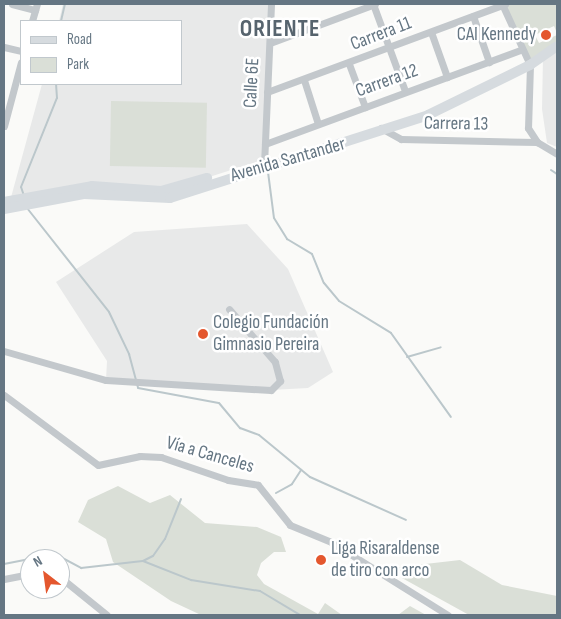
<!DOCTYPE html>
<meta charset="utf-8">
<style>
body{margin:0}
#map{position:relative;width:561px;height:619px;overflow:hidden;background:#fafaf8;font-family:"Sofia Sans Condensed",sans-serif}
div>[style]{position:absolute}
.built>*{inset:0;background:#e8e9e9}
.green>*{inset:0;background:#dadfd7;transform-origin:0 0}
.stream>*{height:2px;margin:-1px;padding:0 1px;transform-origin:1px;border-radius:1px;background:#bbc7cb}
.street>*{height:7px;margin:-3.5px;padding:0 3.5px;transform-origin:3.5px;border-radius:3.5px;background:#c3c8cc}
.secondary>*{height:10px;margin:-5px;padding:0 5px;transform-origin:5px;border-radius:5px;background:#d6dbdf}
.dots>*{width:14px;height:14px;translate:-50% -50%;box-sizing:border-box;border:2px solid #fff;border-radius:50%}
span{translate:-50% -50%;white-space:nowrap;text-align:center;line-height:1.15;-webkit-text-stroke:5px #fff;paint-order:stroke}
.street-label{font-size:19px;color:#657683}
.poi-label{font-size:19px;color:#657683}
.right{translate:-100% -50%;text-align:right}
.left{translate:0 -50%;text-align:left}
.district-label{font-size:24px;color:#57646e;font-weight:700;letter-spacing:1px}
.frame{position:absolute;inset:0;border:5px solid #657683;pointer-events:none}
.legend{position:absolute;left:20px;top:20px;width:162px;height:65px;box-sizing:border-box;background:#fff;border:1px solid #c1c8cd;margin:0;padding:6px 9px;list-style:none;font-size:15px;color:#657683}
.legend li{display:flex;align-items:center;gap:10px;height:25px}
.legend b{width:25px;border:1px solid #c1c8cd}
.north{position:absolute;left:20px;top:549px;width:50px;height:50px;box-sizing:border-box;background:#fff;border:1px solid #c1c8cd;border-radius:50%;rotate:330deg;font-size:14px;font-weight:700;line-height:20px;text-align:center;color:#657683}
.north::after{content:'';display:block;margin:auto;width:18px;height:22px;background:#e4572e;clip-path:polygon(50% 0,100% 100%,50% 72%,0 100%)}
</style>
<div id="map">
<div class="built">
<i style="clip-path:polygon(63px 4px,271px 4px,265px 159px,172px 189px,10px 201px,42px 84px,181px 84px,181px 21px,59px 21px)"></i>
<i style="clip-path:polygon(557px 46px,557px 147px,547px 143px,542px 109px,543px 57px)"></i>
<i style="clip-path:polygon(247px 224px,288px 269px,333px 372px,308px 388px,271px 390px,106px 380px,107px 361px,56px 282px,134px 232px)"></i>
</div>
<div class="green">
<i style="clip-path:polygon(502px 4px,557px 4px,557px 33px,554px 26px,535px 35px,539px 43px,557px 35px,557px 46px,528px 61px)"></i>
<i style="left:111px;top:101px;width:96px;height:65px;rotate:1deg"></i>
<i style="clip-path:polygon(118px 486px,150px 503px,170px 495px,205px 523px,257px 527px,281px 537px,286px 552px,274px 552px,261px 563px,257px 575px,264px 584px,318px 614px,325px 603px,342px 615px,201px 615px,171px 601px,113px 562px,106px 539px,78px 522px,88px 500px)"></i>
<i style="clip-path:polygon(460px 560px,502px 585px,557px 596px,557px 615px,469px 615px,402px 578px,399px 567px)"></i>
<i style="clip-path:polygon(410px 606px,426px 615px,398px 615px)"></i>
</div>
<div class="stream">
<i style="left:61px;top:21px;width:17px;rotate:-77deg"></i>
<i style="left:551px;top:170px;width:7px;rotate:34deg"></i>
<i style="left:268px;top:172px;width:46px;rotate:82.6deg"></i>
<i style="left:274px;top:218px;width:25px;rotate:58deg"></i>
<i style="left:287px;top:239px;width:29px;rotate:31deg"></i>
<i style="left:312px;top:254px;width:31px;rotate:68deg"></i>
<i style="left:324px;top:283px;width:23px;rotate:50deg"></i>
<i style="left:339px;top:301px;width:61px;rotate:31.6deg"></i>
<i style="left:391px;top:333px;width:103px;rotate:54.5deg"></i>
<i style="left:24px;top:196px;width:9px;rotate:-108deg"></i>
<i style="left:21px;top:187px;width:96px;rotate:-68deg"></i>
<i style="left:57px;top:98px;width:14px;rotate:-94deg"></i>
<i style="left:27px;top:208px;width:132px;rotate:51.7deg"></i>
<i style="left:109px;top:312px;width:47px;rotate:64.5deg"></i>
<i style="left:129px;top:354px;width:35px;rotate:75deg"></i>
<i style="left:138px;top:388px;width:82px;rotate:10.5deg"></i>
<i style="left:219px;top:403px;width:33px;rotate:50deg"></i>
<i style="left:240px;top:428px;width:20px;rotate:20deg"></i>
<i style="left:259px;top:435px;width:66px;rotate:39.5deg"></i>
<i style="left:310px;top:477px;width:105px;rotate:24.1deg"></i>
<i style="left:407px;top:357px;width:35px;rotate:-16deg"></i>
<i style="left:276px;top:493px;width:18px;rotate:-29deg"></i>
<i style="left:292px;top:484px;width:17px;rotate:-57deg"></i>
<i style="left:143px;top:561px;width:11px;rotate:-27deg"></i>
<i style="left:153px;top:556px;width:21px;rotate:-55deg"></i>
<i style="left:165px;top:539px;width:43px;rotate:-68.2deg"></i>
<i style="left:4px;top:564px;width:52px;rotate:-11.1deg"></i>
<i style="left:55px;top:554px;width:30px;rotate:28deg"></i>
<i style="left:81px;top:568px;width:62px;rotate:-6.4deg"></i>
<i style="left:143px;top:561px;width:52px;rotate:21.6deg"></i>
<i style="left:191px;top:580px;width:70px;rotate:9.1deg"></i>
<i style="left:260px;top:591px;width:47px;rotate:31deg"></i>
</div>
<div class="street">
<i style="left:12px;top:4px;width:24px;rotate:15deg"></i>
<i style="left:373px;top:4px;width:93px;rotate:69.8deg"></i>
<i style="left:502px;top:4px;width:67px;rotate:65.3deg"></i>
<i style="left:530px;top:65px;width:63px;rotate:91.8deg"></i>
<i style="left:528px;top:128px;width:17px;rotate:57deg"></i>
<i style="left:537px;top:142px;width:23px;rotate:31deg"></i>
<i style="left:473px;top:16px;width:49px;rotate:70.8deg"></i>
<i style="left:32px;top:21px;width:18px;rotate:-74deg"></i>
<i style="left:431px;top:32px;width:48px;rotate:70.4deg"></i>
<i style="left:270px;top:43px;width:112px;rotate:-20.4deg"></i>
<i style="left:4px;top:47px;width:17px;rotate:13deg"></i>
<i style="left:349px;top:64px;width:46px;rotate:69.6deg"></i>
<i style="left:304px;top:80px;width:46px;rotate:72.3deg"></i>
<i style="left:267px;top:92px;width:254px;rotate:-20.3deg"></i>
<i style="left:4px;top:126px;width:66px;rotate:-75.1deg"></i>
<i style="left:381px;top:128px;width:23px;rotate:29deg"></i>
<i style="left:401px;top:139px;width:136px;rotate:1.3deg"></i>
<i style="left:265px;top:144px;width:272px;rotate:-20.2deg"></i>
<i style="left:264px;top:165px;width:161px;rotate:-87.5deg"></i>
<i style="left:4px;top:351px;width:106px;rotate:15.9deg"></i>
<i style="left:106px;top:380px;width:165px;rotate:3.5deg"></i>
<i style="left:271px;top:390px;width:13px;rotate:-45deg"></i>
<i style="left:280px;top:381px;width:20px;rotate:-105deg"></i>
<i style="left:275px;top:362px;width:70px;rotate:-131deg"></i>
<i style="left:4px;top:395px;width:117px;rotate:36.7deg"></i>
<i style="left:98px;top:465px;width:43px;rotate:-12.1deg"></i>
<i style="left:140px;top:456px;width:21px;rotate:3deg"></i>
<i style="left:161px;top:457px;width:71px;rotate:18.9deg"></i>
<i style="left:228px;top:480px;width:30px;rotate:9deg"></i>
<i style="left:258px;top:485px;width:51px;rotate:51.3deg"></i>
<i style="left:290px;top:525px;width:44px;rotate:22.5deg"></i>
<i style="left:331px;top:542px;width:138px;rotate:32deg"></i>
<i style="left:60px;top:577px;width:60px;rotate:39deg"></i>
<i style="left:4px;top:579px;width:26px;rotate:-11deg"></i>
</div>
<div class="secondary">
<i style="left:4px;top:202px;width:89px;rotate:-10.3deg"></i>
<i style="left:92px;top:186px;width:69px;rotate:4.1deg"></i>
<i style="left:161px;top:191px;width:48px;rotate:-15.8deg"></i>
<i style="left:4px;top:209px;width:81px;rotate:-10.6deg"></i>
<i style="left:84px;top:194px;width:86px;rotate:2.7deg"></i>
<i style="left:170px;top:198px;width:271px;rotate:-17.8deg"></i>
<i style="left:428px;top:115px;width:114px;rotate:-26.1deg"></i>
<i style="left:530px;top:65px;width:32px;rotate:-35deg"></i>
</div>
<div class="dots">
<i style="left:546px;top:35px;background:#e4572e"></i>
<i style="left:203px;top:334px;background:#e4572e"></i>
<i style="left:321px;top:560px;background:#e4572e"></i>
</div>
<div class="street-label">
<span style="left:381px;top:34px;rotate:-21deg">Carrera 11</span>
<span style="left:387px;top:81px;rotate:-20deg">Carrera 12</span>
<span style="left:252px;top:83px;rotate:-87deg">Calle 6E</span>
<span style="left:456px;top:124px;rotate:1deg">Carrera 13</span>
<span style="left:288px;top:160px;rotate:-16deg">Avenida Santander</span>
<span style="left:210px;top:455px;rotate:16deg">Vía a Canceles</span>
</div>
<div class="poi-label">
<span class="right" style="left:536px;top:35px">CAI Kennedy</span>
<span class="left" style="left:213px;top:334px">Colegio Fundación<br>Gimnasio Pereira</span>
<span class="left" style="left:331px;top:560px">Liga Risaraldense<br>de tiro con arco</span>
</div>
<div class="district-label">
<span style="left:280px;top:29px">ORIENTE</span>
</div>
<div class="frame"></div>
<ul class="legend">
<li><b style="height:6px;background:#d6dbdf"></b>Road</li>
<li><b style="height:14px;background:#dadfd7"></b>Park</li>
</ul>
<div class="north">N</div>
</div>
